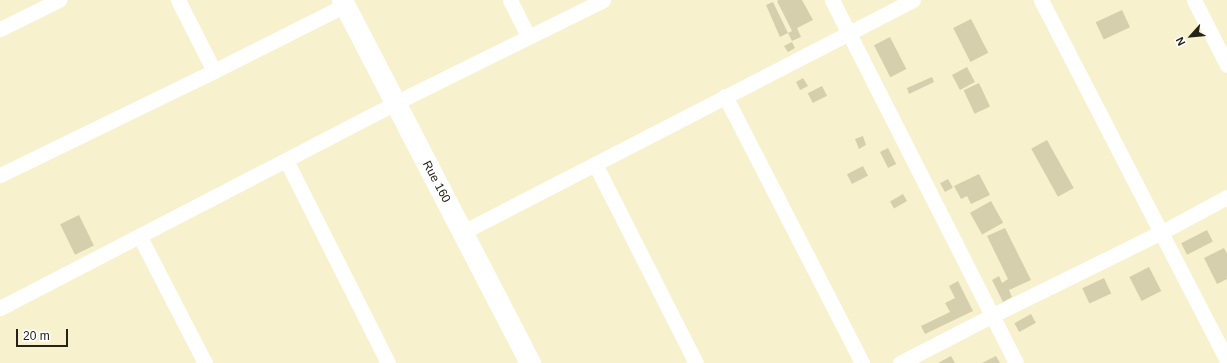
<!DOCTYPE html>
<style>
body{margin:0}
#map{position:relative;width:1227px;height:363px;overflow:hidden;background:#f8f1ce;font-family:Helvetica,sans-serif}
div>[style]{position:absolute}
.building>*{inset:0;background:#d5cfad;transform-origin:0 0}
.street>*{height:15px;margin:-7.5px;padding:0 7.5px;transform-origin:7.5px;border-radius:7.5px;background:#fff}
.secondary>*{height:21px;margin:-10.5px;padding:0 10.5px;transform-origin:10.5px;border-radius:10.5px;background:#fff}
span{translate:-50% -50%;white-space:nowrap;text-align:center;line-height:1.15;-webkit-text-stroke:3px #fff;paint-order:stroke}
.street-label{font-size:12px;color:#252316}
.north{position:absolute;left:1171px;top:16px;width:40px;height:40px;-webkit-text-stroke:3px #fff;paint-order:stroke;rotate:243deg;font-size:11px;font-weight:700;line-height:16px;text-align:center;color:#252316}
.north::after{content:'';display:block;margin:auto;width:14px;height:18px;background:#252316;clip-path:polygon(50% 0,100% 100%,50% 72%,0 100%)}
.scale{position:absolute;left:16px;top:329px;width:52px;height:18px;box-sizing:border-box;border:2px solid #252316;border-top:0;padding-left:5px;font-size:12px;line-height:14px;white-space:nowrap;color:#252316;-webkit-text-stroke:3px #fff;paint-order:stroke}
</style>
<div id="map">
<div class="building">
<i style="clip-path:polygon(779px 0,802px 0,813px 20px,797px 28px,801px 37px,792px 41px,788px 33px,792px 31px,777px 1px)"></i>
<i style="clip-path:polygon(773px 2px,788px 33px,780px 37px,766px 5px)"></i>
<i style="left:1122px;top:10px;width:19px;height:29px;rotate:65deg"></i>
<i style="left:971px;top:19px;width:38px;height:20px;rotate:63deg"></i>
<i style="left:890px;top:37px;width:36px;height:18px;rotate:63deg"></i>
<i style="clip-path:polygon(792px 42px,795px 48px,788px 52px,784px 46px)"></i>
<i style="left:967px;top:67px;width:17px;height:17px;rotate:62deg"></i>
<i style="clip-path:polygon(932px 77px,934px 82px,909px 94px,907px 88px)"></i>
<i style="clip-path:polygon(803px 78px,808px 86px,800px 90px,796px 82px)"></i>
<i style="left:979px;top:83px;width:26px;height:17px;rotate:65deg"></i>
<i style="left:822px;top:86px;width:11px;height:16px;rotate:63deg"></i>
<i style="clip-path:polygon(863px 136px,866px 145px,859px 149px,855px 139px)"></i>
<i style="left:1047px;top:140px;width:55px;height:18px;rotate:61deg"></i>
<i style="left:888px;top:148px;width:18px;height:9px;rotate:63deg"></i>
<i style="left:863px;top:166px;width:11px;height:18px;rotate:63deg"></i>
<i style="clip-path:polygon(979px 174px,990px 195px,971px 204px,967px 196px,961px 199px,954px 186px)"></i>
<i style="left:948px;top:179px;width:10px;height:9px;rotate:61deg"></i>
<i style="left:903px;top:194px;width:8px;height:15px;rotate:60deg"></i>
<i style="left:991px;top:201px;width:25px;height:24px;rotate:61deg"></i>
<i style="left:79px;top:215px;width:34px;height:21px;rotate:64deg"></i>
<i style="clip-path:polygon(1005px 228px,1031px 280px,1009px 290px,1012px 297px,1003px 302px,992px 280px,999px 276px,1002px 283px,1008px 279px,987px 236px)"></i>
<i style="left:1207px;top:230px;width:13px;height:29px;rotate:63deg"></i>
<i style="clip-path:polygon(1224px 248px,1227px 254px,1227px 279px,1217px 284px,1204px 258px)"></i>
<i style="left:1149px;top:267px;width:27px;height:22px;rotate:63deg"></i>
<i style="left:1104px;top:278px;width:17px;height:24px;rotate:65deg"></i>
<i style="clip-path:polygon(958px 281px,973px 311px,925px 334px,921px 326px,950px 312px,945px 303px,955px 298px,949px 286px)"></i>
<i style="left:1031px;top:314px;width:10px;height:19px;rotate:61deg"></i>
<i style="clip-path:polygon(951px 356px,955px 363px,938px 363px)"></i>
<i style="clip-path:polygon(996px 356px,1000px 363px,982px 363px)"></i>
</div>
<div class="street">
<i style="left:178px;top:0;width:80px;rotate:63.1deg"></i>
<i style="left:510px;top:0;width:40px;rotate:63.4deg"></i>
<i style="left:832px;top:0;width:407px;rotate:63.1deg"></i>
<i style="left:1041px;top:0;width:406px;rotate:62.7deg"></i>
<i style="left:1194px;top:0;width:73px;rotate:63.1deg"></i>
<i style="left:0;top:29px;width:66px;rotate:-26.2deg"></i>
<i style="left:725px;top:96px;width:300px;rotate:62.8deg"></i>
<i style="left:286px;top:160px;width:227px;rotate:63.3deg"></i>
<i style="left:595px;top:164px;width:223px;rotate:63.1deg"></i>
<i style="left:0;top:175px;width:238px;rotate:-25.9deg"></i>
<i style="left:214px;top:71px;width:147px;rotate:-26.7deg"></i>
<i style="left:463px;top:232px;width:506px;rotate:-27.27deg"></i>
<i style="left:140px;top:237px;width:142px;rotate:62.7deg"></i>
<i style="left:0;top:308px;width:445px;rotate:-27.4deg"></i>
<i style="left:395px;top:103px;width:232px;rotate:-26.3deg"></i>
<i style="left:900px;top:363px;width:105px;rotate:-27.3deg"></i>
<i style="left:993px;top:315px;width:188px;rotate:-26.2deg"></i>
<i style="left:1162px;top:232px;width:74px;rotate:-28.3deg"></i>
</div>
<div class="secondary">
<i style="left:342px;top:0;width:409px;rotate:62.6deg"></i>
</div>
<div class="street-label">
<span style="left:436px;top:182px;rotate:62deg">Rue 160</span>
</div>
<div class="north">N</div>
<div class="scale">20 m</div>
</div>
